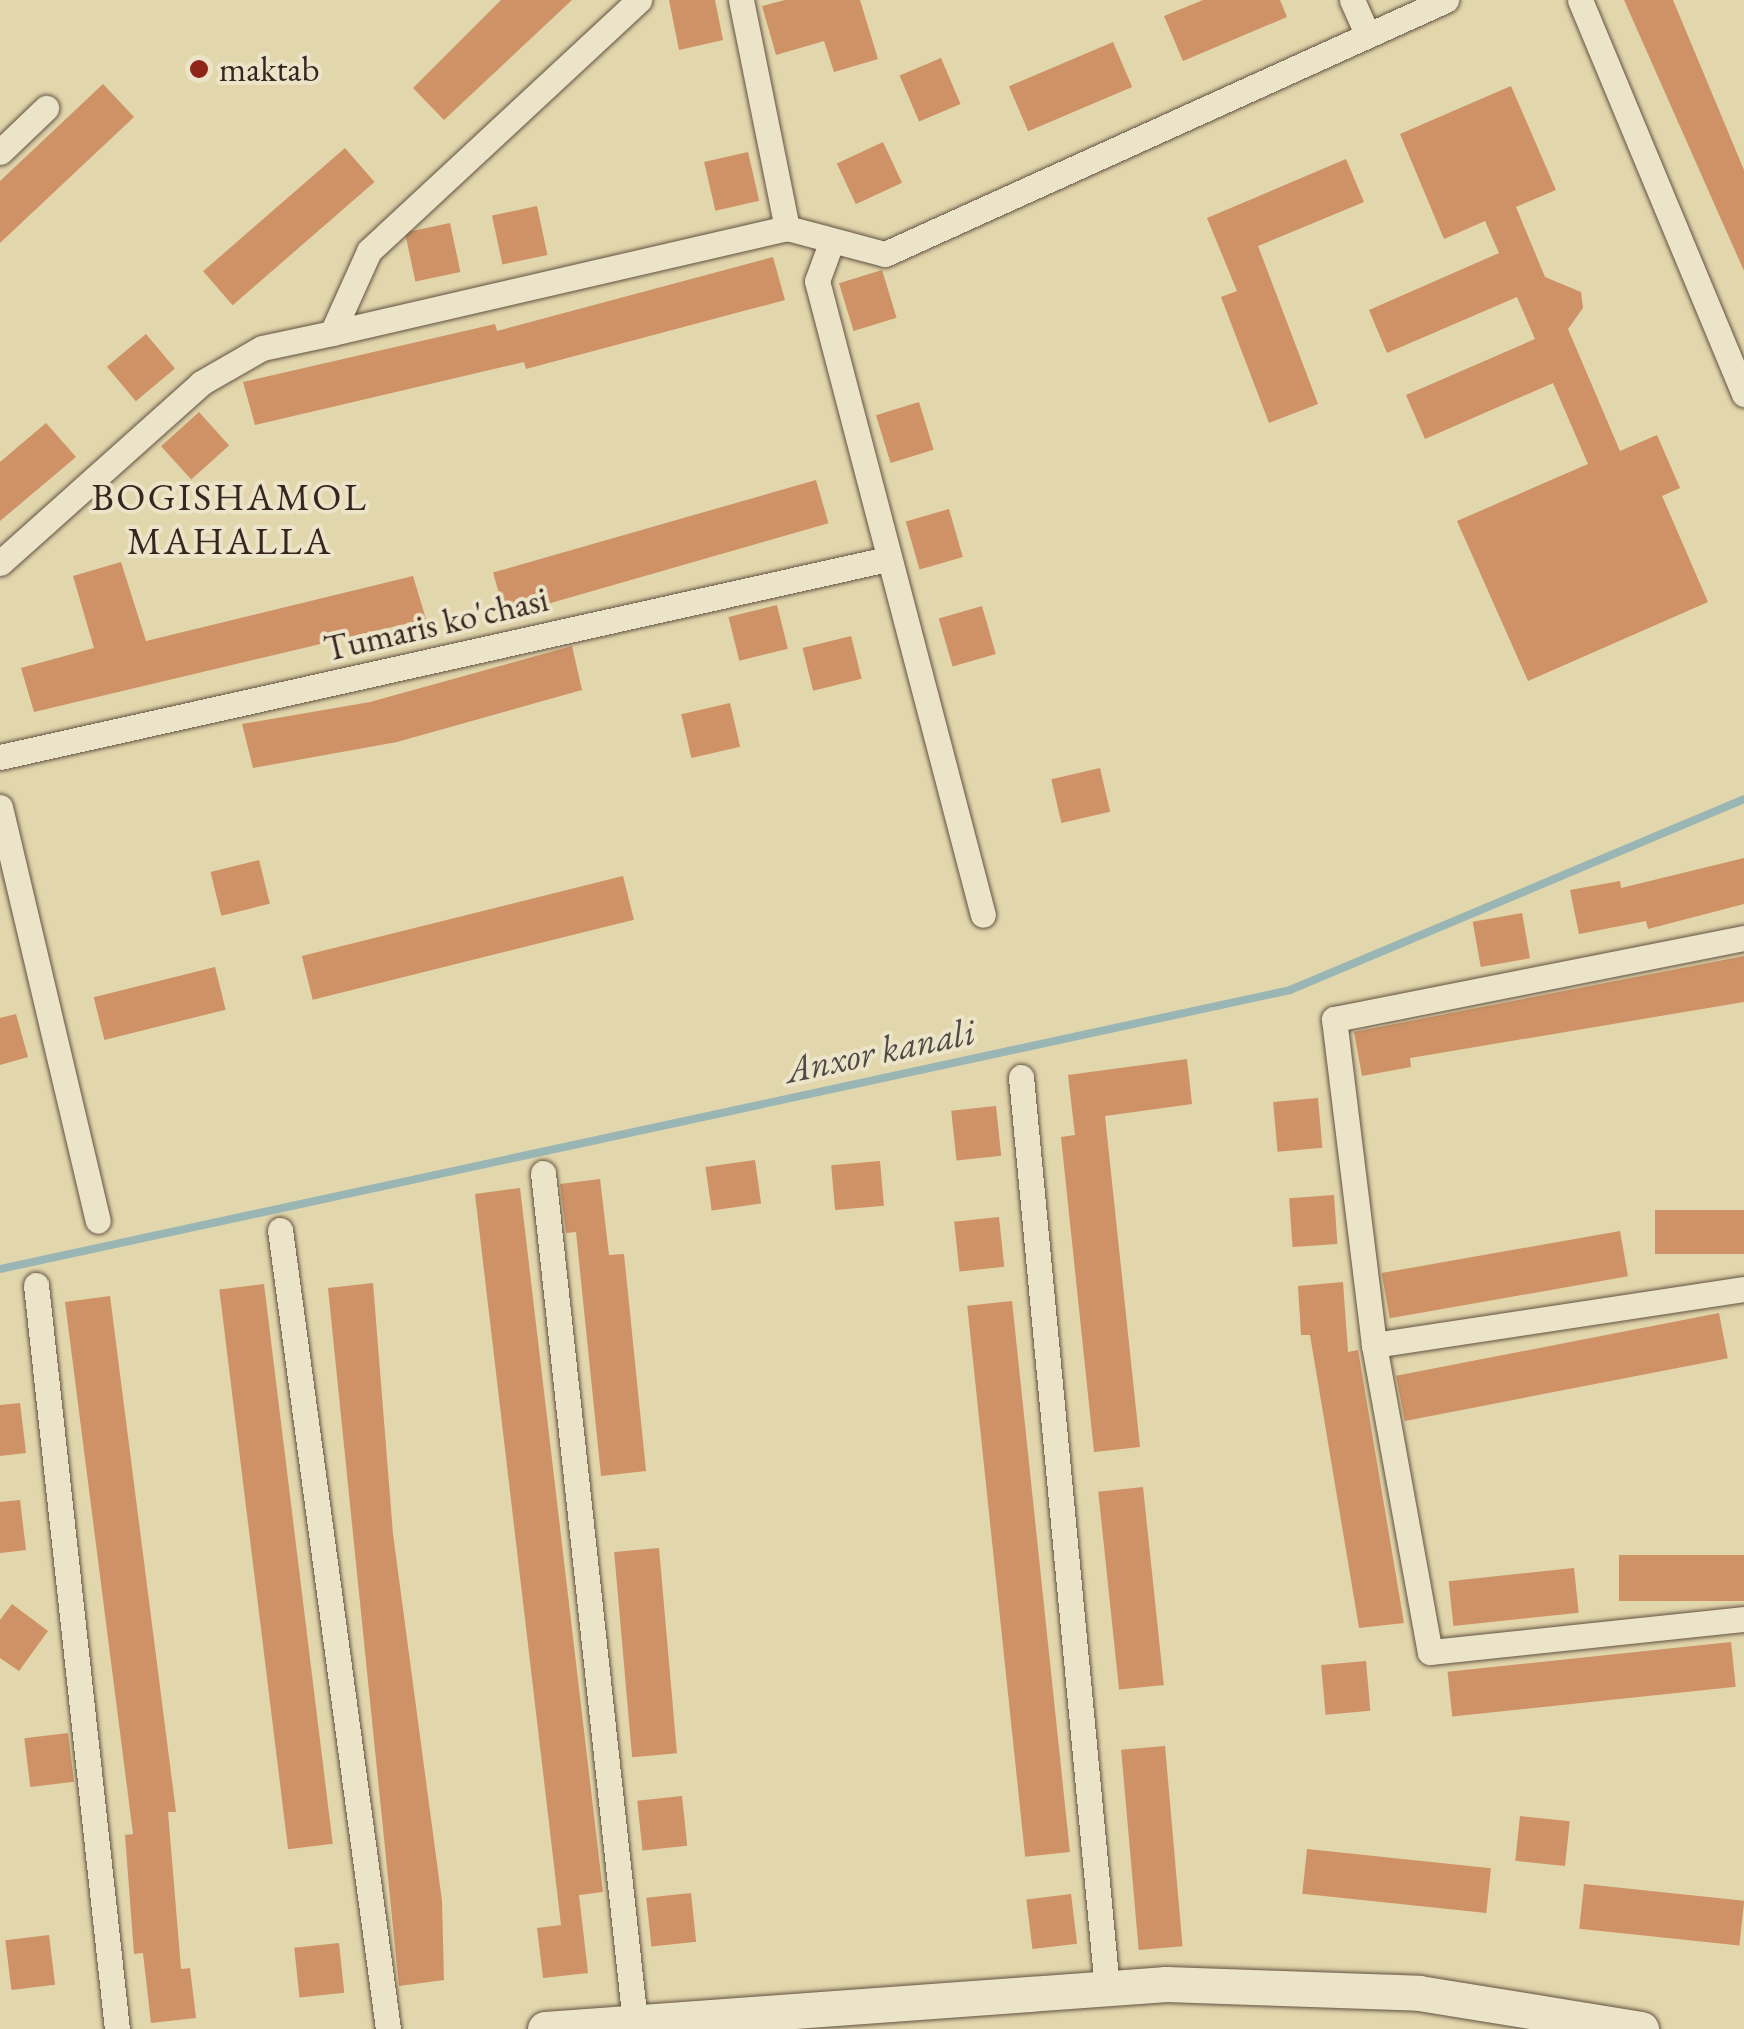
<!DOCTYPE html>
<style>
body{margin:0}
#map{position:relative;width:1744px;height:2029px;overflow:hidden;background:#e2d6ac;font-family:"EB Garamond",serif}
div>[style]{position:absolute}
.stream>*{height:8px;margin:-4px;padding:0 4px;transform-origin:4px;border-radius:4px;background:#99b6b5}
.building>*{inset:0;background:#ce9266;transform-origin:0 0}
.roads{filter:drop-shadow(0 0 2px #625242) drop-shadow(0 0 2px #625242)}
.street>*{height:25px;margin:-12.5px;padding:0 12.5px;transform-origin:12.5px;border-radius:12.5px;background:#ece4c9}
.secondary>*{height:35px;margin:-17.5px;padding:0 17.5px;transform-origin:17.5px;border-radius:17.5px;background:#ece4c9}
.dots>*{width:28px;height:28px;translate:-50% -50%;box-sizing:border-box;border:5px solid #ece4c9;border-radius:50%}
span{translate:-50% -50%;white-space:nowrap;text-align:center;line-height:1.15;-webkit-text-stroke:8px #ece4c9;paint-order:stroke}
.poi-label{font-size:35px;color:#37261f}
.left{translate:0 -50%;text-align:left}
.street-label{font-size:35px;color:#37261f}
.neighbourhood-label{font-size:38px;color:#37261f;letter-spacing:2.5px}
.water-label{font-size:38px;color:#504a44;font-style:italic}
</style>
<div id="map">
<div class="stream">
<i style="left:0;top:1269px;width:1320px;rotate:-12.2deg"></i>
<i style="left:1290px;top:990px;width:493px;rotate:-22.8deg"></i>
</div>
<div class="building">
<i style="clip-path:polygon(501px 0,572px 0,444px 120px,413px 88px)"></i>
<i style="clip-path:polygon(669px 0,715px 0,723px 40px,679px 50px)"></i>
<i style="clip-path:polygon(785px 0,860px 0,878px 59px,834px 72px,824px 41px,776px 55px,762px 6px)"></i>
<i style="clip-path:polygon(1203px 0,1280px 0,1287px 17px,1183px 61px,1164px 16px)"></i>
<i style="clip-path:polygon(1624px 0,1673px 0,1744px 170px,1744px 271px)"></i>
<i style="left:1113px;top:42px;width:49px;height:113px;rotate:67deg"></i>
<i style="left:941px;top:58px;width:50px;height:45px;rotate:67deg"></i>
<i style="clip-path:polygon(103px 84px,134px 117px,0 243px,0 181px)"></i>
<i style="clip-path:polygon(1511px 86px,1556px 190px,1516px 207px,1545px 277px,1581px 292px,1583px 308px,1568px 329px,1620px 451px,1657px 435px,1680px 488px,1662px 496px,1708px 602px,1528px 681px,1457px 521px,1588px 464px,1553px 383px,1425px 439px,1406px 395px,1535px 339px,1517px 297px,1387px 353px,1369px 310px,1499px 253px,1485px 221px,1444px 239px,1400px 134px)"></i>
<i style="left:883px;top:142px;width:45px;height:51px;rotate:65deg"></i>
<i style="left:345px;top:148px;width:45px;height:188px;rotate:49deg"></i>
<i style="left:748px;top:152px;width:50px;height:45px;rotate:77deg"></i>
<i style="clip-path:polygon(1346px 159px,1364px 202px,1258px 246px,1318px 404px,1269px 423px,1221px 297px,1237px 291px,1207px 218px)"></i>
<i style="left:537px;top:206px;width:50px;height:46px;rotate:78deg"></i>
<i style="left:450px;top:223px;width:50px;height:46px;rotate:78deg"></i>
<i style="clip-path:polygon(773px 257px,785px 300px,526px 369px,524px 362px,255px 425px,243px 382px,495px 324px,497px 331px)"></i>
<i style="left:882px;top:270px;width:50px;height:45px;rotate:73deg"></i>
<i style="left:146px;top:334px;width:45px;height:51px;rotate:50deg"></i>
<i style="left:919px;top:402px;width:50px;height:45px;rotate:73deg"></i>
<i style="left:199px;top:412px;width:45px;height:51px;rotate:48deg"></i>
<i style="clip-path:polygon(46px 423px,76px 457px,0 521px,0 462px)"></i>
<i style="left:816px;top:480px;width:45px;height:336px;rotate:74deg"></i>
<i style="left:949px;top:509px;width:50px;height:45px;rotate:74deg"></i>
<i style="clip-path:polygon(121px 562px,146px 641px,413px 576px,426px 619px,34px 712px,21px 668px,94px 648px,73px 576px)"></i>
<i style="left:777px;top:605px;width:45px;height:50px;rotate:76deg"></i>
<i style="left:982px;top:606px;width:50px;height:45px;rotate:74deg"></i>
<i style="left:851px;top:636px;width:44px;height:50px;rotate:76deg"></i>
<i style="clip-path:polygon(572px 646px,582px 690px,397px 742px,253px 768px,242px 724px,370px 702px)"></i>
<i style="left:730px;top:703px;width:45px;height:50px;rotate:77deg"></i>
<i style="left:1100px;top:768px;width:45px;height:50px;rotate:77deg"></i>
<i style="clip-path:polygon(1744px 858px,1744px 904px,1648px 929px,1646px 921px,1579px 934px,1570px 890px,1620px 881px,1621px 888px)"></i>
<i style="left:259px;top:860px;width:45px;height:50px;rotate:76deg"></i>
<i style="left:623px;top:876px;width:45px;height:331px;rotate:76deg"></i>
<i style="left:1522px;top:913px;width:46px;height:50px;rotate:80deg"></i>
<i style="clip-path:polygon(1744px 956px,1744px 1002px,1410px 1058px,1411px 1067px,1362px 1076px,1354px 1032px)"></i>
<i style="left:215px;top:967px;width:44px;height:125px;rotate:76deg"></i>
<i style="clip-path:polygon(16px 1014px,28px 1057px,0 1065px,0 1018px)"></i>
<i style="clip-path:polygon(1187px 1059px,1192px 1104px,1105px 1116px,1140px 1447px,1094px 1452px,1061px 1137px,1075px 1135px,1068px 1075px)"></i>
<i style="left:1318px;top:1098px;width:50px;height:45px;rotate:85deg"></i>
<i style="left:996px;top:1106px;width:50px;height:45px;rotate:84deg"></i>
<i style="left:755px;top:1160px;width:44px;height:50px;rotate:82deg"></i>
<i style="left:880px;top:1161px;width:45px;height:49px;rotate:85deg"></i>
<i style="clip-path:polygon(600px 1179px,609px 1255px,624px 1254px,646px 1471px,601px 1476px,576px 1232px,566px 1233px,560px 1184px)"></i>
<i style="clip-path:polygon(520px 1188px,603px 1892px,579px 1895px,588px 1973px,543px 1978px,537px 1928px,561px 1925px,475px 1194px)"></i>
<i style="left:1334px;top:1195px;width:49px;height:45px;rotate:86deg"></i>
<i style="left:1744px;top:1210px;width:44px;height:89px;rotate:90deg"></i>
<i style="left:999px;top:1217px;width:50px;height:45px;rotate:84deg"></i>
<i style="left:1620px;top:1231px;width:46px;height:242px;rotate:80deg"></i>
<i style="clip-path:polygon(1343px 1282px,1348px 1352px,1358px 1350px,1404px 1623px,1359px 1628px,1310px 1335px,1301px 1335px,1298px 1286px)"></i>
<i style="clip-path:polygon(373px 1283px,393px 1534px,442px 1901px,444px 1980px,399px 1986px,328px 1288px)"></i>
<i style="left:264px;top:1284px;width:564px;height:45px;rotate:83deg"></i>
<i style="clip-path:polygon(110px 1296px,176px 1812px,168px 1812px,181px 1969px,190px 1968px,196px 2018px,151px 2023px,143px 1953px,134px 1954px,125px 1835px,133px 1834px,65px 1302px)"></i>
<i style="left:1012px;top:1301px;width:554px;height:45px;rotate:84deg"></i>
<i style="left:1719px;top:1313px;width:46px;height:329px;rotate:79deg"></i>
<i style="clip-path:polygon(20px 1403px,26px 1453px,0 1456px,0 1405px)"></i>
<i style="left:1143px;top:1487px;width:199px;height:45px;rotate:84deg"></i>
<i style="clip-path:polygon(20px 1500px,26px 1550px,0 1553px,0 1502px)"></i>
<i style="left:659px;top:1548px;width:206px;height:45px;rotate:85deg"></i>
<i style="left:1744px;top:1555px;width:46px;height:125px;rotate:90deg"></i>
<i style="left:1574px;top:1568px;width:45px;height:126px;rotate:84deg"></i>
<i style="clip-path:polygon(12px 1604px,48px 1631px,19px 1671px,0 1658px,0 1620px)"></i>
<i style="left:1731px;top:1642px;width:45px;height:285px;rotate:84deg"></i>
<i style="left:1366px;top:1661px;width:50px;height:45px;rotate:85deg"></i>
<i style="left:68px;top:1733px;width:49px;height:44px;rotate:83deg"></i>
<i style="left:1165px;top:1746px;width:201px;height:44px;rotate:85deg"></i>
<i style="left:682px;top:1796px;width:50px;height:45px;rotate:84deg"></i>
<i style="left:1520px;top:1816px;width:50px;height:45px;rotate:6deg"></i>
<i style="left:1307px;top:1849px;width:185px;height:45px;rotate:6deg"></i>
<i style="left:1584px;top:1884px;width:161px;height:45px;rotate:6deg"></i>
<i style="left:691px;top:1893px;width:49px;height:45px;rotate:84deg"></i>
<i style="left:1071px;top:1894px;width:50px;height:45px;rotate:83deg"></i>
<i style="left:49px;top:1935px;width:50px;height:44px;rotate:83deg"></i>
<i style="left:339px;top:1943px;width:50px;height:45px;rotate:84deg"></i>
</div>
<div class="roads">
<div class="street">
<i style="left:741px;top:0;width:233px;rotate:78.6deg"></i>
<i style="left:1352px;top:0;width:35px;rotate:66deg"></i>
<i style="left:1580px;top:0;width:427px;rotate:67.4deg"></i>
<i style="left:0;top:152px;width:64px;rotate:-43.7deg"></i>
<i style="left:831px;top:243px;width:40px;rotate:110.2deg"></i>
<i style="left:817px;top:281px;width:655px;rotate:75.33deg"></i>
<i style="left:332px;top:333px;width:467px;rotate:-13deg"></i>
<i style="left:787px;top:228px;width:101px;rotate:14.9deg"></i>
<i style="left:885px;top:254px;width:616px;rotate:-24.36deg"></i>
<i style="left:0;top:563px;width:270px;rotate:-41.8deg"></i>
<i style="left:201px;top:383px;width:70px;rotate:-29.8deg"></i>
<i style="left:262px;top:348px;width:72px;rotate:-12.1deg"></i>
<i style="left:332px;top:333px;width:90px;rotate:-65.7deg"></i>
<i style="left:369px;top:251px;width:369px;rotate:-42.9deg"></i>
<i style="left:0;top:757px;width:909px;rotate:-12.58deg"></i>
<i style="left:0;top:807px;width:425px;rotate:76.7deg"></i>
<i style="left:1744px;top:938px;width:418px;rotate:168.8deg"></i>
<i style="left:1334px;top:1019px;width:328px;rotate:83deg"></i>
<i style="left:1374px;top:1345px;width:312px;rotate:79.7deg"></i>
<i style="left:1430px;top:1652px;width:316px;rotate:-6deg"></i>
<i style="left:1021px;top:1077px;width:915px;rotate:84.61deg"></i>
<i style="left:543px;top:1173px;width:854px;rotate:83.82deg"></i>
<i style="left:280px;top:1230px;width:806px;rotate:82.3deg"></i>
<i style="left:36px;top:1285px;width:748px;rotate:83.79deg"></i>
<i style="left:1374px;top:1345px;width:374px;rotate:-8.6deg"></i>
</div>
<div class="secondary">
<i style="left:545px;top:2029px;width:623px;rotate:-4.14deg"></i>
<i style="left:1166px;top:1984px;width:253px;rotate:2deg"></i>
<i style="left:1419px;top:1993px;width:225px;rotate:9.2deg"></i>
</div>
</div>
<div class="dots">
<i style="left:199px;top:69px;background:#8f2418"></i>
</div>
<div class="poi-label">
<span class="left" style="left:219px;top:69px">maktab</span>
</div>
<div class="street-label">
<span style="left:436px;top:624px;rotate:-13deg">Tumaris ko'chasi</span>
</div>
<div class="neighbourhood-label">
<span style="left:230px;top:519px">BOGISHAMOL<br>MAHALLA</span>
</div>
<div class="water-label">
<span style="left:880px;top:1050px;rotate:-12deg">Anxor kanali</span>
</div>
</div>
